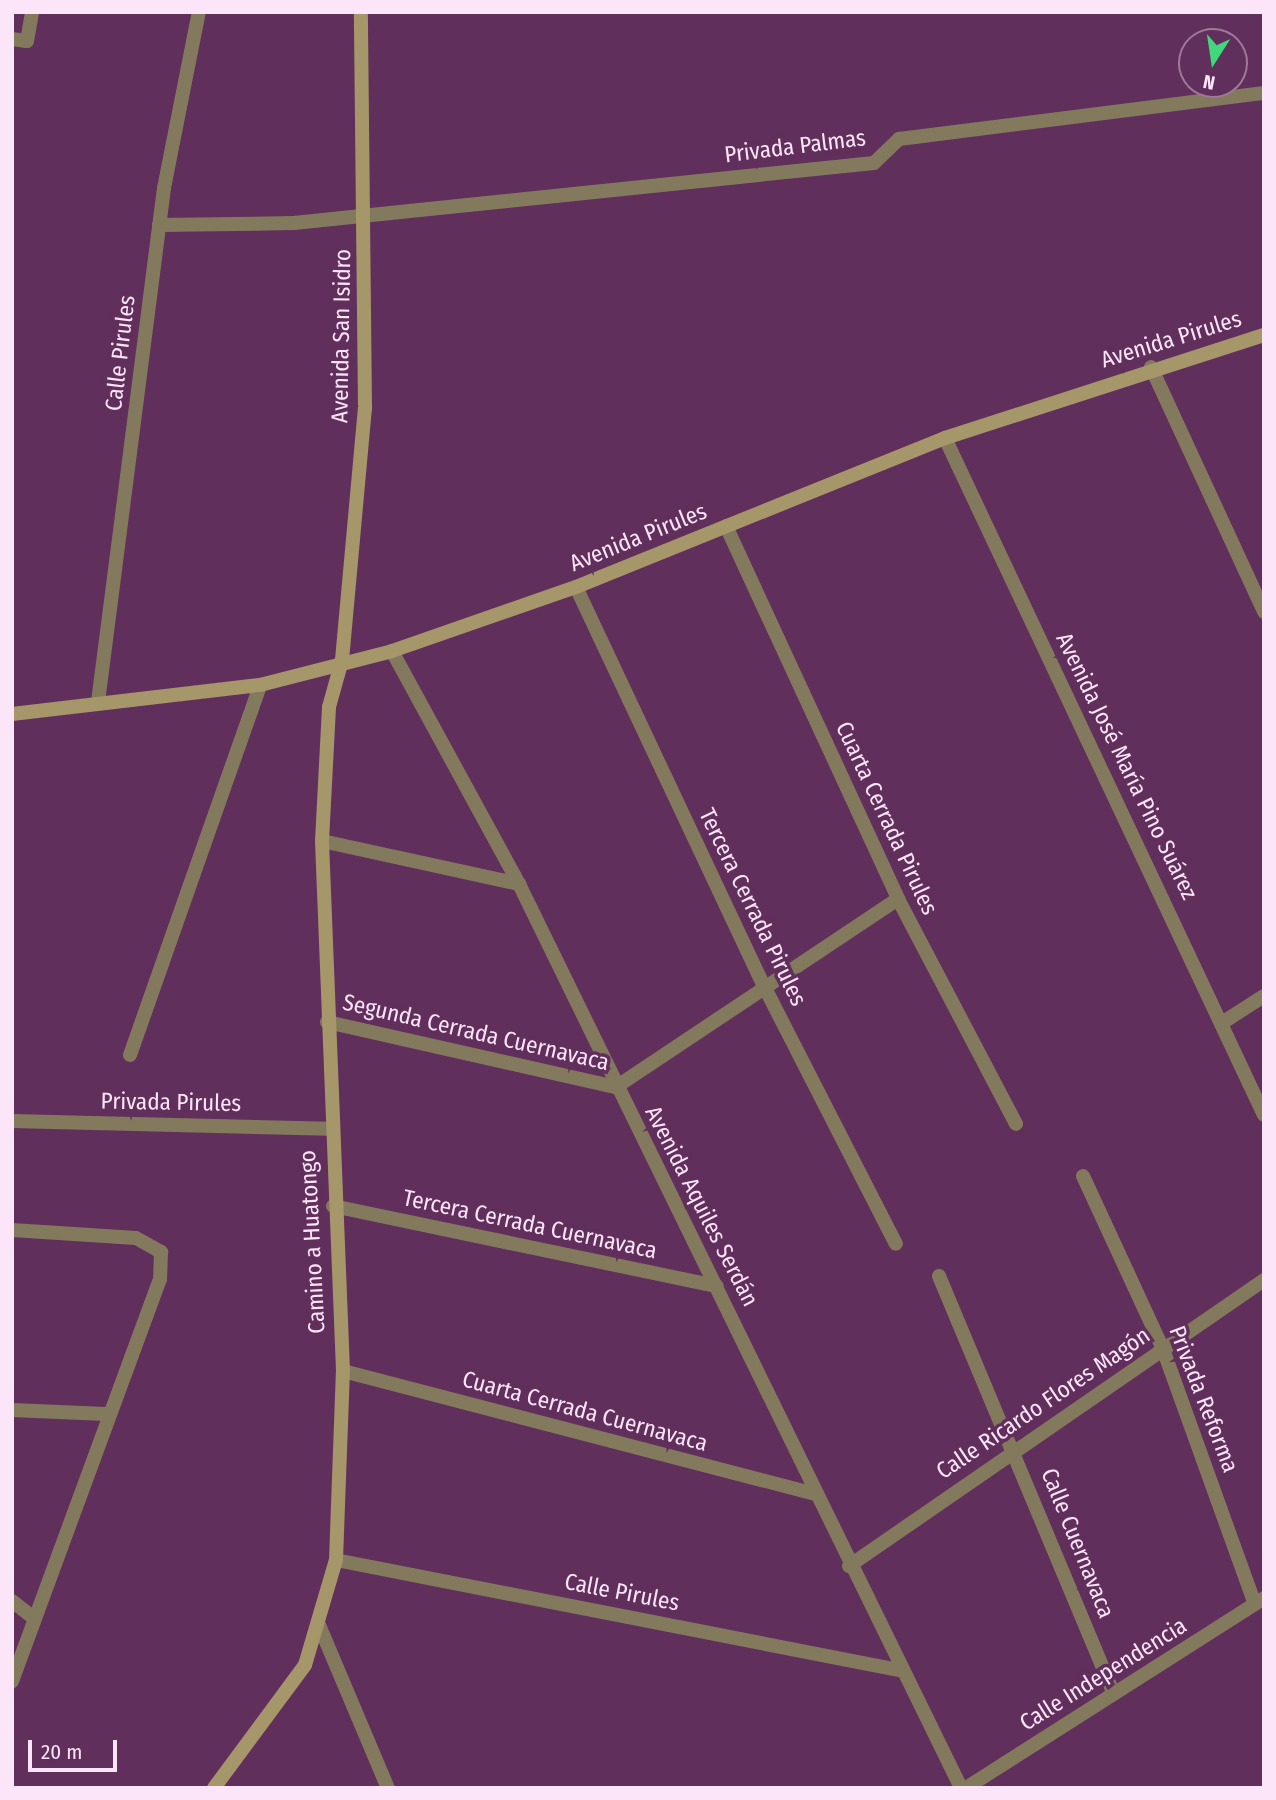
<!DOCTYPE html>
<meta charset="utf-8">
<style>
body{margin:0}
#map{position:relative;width:1276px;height:1800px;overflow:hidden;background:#612f5b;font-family:"Fira Sans Condensed",sans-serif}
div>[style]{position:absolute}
.street>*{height:14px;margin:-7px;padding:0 7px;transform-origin:7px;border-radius:7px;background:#837a5e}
.secondary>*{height:14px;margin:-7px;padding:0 7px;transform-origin:7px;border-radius:7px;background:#a6976a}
span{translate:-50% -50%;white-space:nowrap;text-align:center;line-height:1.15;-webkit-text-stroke:7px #612f5b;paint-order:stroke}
.street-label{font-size:23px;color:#fde5f9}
.frame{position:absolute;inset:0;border:14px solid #fde5f9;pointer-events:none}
.north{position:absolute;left:1178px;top:28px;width:70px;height:70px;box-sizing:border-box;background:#612f5b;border:2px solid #9f789a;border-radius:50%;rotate:192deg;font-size:19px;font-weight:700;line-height:28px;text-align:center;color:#fde5f9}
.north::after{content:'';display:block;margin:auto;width:24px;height:32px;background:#41d77c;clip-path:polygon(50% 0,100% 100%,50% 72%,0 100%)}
.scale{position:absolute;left:28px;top:1740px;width:89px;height:32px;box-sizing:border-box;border:4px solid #fde5f9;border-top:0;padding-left:9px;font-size:21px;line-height:24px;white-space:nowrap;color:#fde5f9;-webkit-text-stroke:5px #612f5b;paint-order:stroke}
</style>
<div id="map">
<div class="street">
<i style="left:12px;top:39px;width:15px;rotate:8deg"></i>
<i style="left:27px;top:41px;width:29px;rotate:-80deg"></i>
<i style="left:159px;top:225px;width:135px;rotate:-0.8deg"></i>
<i style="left:294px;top:223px;width:583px;rotate:-5.91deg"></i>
<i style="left:874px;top:163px;width:35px;rotate:-44deg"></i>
<i style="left:899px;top:139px;width:368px;rotate:-7.2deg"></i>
<i style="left:1151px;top:367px;width:270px;rotate:65.2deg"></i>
<i style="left:945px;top:438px;width:748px;rotate:64.77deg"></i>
<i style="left:726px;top:526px;width:411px;rotate:65.2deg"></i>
<i style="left:898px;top:899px;width:254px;rotate:62.3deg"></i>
<i style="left:576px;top:587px;width:446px;rotate:64.8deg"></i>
<i style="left:766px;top:990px;width:285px;rotate:62.9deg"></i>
<i style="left:392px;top:651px;width:265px;rotate:61.4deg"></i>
<i style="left:519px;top:884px;width:1006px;rotate:63.94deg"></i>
<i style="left:98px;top:702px;width:518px;rotate:-82.68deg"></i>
<i style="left:164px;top:188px;width:179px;rotate:-78.8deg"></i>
<i style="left:322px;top:841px;width:202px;rotate:12.3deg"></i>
<i style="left:1225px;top:1021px;width:46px;rotate:-32.7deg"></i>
<i style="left:327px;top:1022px;width:296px;rotate:12.7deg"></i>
<i style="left:130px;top:1055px;width:392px;rotate:-70.6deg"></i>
<i style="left:616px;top:1087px;width:339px;rotate:-33.7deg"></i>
<i style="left:12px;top:1121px;width:317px;rotate:1.4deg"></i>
<i style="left:1083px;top:1176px;width:191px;rotate:65.2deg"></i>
<i style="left:1163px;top:1349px;width:271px;rotate:70.2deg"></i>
<i style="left:333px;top:1206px;width:392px;rotate:11.8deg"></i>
<i style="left:12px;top:1230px;width:124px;rotate:3.7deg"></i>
<i style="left:136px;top:1238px;width:29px;rotate:29deg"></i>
<i style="left:161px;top:1252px;width:27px;rotate:92deg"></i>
<i style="left:160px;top:1279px;width:429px;rotate:110.2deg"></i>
<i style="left:939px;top:1276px;width:453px;rotate:67.3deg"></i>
<i style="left:343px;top:1371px;width:489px;rotate:14.6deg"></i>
<i style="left:12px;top:1410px;width:94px;rotate:2.4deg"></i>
<i style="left:336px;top:1560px;width:574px;rotate:11.06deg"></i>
<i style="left:849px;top:1566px;width:504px;rotate:-34.57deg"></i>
<i style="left:12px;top:1601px;width:28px;rotate:38deg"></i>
<i style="left:319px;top:1625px;width:177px;rotate:67.1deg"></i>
<i style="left:966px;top:1788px;width:353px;rotate:-32.5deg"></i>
</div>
<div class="secondary">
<i style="left:12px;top:714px;width:250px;rotate:-6.7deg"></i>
<i style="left:260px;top:685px;width:136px;rotate:-14.4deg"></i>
<i style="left:392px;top:651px;width:195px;rotate:-19.2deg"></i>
<i style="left:576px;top:587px;width:398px;rotate:-22deg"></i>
<i style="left:945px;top:438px;width:335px;rotate:-17.9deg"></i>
<i style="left:214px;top:1788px;width:153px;rotate:-53.5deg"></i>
<i style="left:305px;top:1665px;width:109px;rotate:-73.6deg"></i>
<i style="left:336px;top:1560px;width:189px;rotate:-87.9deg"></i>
<i style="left:343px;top:1371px;width:530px;rotate:-92.27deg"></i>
<i style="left:322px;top:841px;width:134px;rotate:-87deg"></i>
<i style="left:329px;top:707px;width:49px;rotate:-74.5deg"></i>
<i style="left:342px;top:660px;width:253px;rotate:-84.8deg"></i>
<i style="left:365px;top:408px;width:396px;rotate:-90.6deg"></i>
</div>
<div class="street-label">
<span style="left:795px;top:146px;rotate:-7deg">Privada Palmas</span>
<span style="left:341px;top:336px;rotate:-89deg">Avenida San Isidro</span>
<span style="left:1171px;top:339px;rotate:-17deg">Avenida Pirules</span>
<span style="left:120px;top:353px;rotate:-83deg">Calle Pirules</span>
<span style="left:638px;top:537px;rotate:-22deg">Avenida Pirules</span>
<span style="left:1127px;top:766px;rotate:64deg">Avenida José María Pino Suárez</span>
<span style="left:887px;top:818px;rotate:65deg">Cuarta Cerrada Pirules</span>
<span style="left:753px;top:907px;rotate:64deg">Tercera Cerrada Pirules</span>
<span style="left:476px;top:1032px;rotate:13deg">Segunda Cerrada Cuernavaca</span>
<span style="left:171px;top:1102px;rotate:1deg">Privada Pirules</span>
<span style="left:702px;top:1206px;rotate:63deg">Avenida Aquiles Serdán</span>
<span style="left:530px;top:1224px;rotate:12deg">Tercera Cerrada Cuernavaca</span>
<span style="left:312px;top:1242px;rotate:-93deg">Camino a Huatongo</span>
<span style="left:1204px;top:1399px;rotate:69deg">Privada Reforma</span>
<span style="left:1043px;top:1403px;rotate:-34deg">Calle Ricardo Flores Magón</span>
<span style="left:585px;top:1411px;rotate:15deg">Cuarta Cerrada Cuernavaca</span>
<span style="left:1078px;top:1543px;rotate:68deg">Calle Cuernavaca</span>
<span style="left:622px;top:1592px;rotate:11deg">Calle Pirules</span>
<span style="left:1103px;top:1674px;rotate:-32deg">Calle Independencia</span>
</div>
<div class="frame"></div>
<div class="north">N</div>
<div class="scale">20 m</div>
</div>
